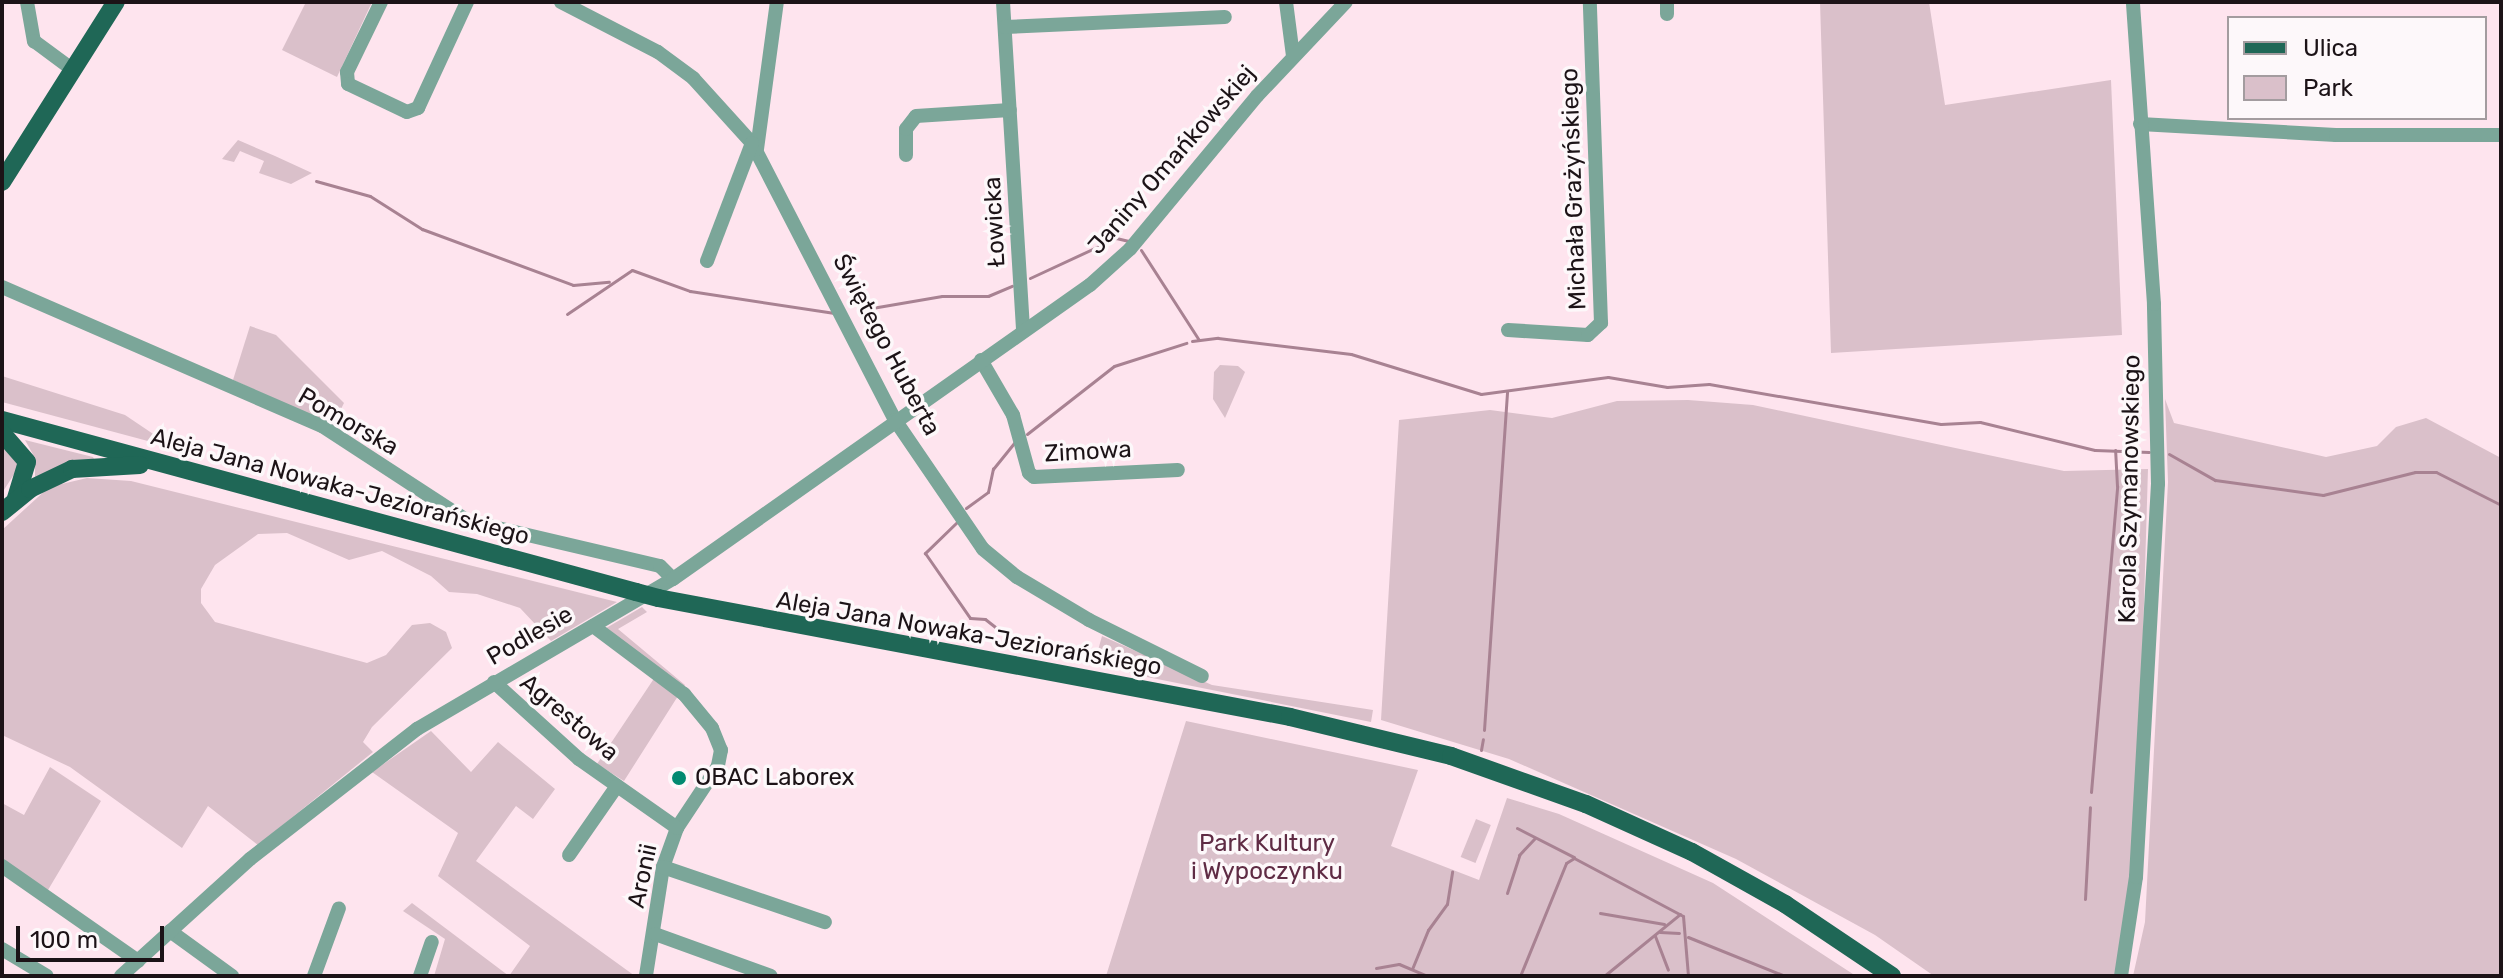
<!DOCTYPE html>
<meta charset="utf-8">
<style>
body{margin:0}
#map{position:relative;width:2503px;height:978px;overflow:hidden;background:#fee4ee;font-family:Rubik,sans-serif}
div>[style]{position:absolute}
.green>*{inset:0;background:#dac0ca;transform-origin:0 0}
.stream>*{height:3px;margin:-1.5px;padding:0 1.5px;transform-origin:1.5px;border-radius:1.5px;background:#a88292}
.minor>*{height:14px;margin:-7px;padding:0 7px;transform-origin:7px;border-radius:7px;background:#7ba699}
.major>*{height:18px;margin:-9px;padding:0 9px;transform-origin:9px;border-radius:9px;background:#1f6756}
.major-bridge>*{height:18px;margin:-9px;padding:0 9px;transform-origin:9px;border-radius:9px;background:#1f6756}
.dots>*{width:22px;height:22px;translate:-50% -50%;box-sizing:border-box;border:4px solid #fdf8fa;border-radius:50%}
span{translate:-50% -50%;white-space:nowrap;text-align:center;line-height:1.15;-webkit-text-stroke:7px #fdf8fa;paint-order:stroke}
.street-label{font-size:24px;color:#1c1317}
.poi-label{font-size:24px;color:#1c1317}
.left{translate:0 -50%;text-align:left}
.park-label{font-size:24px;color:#5f2b44}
.frame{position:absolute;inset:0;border:4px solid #1c1317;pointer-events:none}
.legend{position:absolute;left:2227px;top:16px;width:260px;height:104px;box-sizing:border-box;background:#fdf8fa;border:2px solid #a39c9f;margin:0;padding:10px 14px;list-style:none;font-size:24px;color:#1c1317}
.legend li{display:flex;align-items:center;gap:16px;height:40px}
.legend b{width:40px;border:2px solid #a39c9f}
.scale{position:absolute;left:16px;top:926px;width:148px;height:36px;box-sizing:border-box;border:4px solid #1c1317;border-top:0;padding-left:10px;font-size:24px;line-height:28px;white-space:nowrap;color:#1c1317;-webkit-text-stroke:6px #fdf8fa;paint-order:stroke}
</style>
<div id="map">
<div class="green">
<i style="clip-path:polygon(306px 2px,372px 2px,337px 77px,282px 50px)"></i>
<i style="clip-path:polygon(1820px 2px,1929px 2px,1945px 105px,2111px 80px,2122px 335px,1831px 353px)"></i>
<i style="clip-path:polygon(238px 140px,275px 156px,312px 173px,291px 184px,259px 173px,264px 161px,240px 151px,234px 162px,222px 159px)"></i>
<i style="clip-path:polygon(250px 326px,276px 335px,344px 403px,333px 425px,233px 380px)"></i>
<i style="clip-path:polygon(1220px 365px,1238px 366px,1245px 372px,1225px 418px,1213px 399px,1214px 372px)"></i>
<i style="clip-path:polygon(2px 376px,125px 415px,174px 448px,2px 402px)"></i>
<i style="clip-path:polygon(2165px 399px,2174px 423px,2326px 457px,2377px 446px,2396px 427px,2426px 418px,2501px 458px,2501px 976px,2133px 976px,2145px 922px,2168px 482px)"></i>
<i style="clip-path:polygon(1688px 400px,1753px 405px,2064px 471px,2148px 469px,2139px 771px,2126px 924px,2116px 976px,1934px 976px,1875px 935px,1736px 859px,1509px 759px,1381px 720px,1399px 420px,1490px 410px,1552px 418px,1617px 401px)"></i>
<i style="clip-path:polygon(25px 440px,93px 457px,94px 459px,35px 477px,35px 458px)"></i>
<i style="clip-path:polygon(2px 445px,20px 465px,2px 493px)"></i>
<i style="clip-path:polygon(87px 478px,131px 481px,617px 602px,551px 641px,520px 608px,477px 594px,449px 592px,431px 576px,382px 551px,349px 560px,287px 533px,258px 534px,215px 565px,201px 589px,201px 603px,215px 622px,367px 663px,386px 655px,412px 625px,430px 623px,446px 632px,452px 648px,372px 727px,363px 742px,373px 752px,258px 845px,208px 806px,182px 848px,70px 767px,2px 735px,2px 530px,49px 487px)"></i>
<i style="clip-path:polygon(642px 607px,647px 612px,618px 629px,685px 685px,624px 781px,597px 764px,655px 677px,596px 634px)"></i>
<i style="clip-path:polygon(1102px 636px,1212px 685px,1373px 710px,1371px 722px,1137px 675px,1095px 661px)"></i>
<i style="clip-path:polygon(1186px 721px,1418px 770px,1391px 846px,1479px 880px,1507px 798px,1559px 814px,1713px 883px,1856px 976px,1106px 976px)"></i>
<i style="clip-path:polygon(431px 731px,471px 772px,498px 742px,555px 789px,533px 819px,516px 806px,476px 861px,635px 976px,434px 976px,445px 939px,403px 911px,412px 903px,509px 976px,530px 946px,438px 876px,458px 833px,372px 772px)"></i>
<i style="clip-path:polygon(50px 767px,101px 801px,48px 890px,2px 860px,2px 803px,24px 815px)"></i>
<i style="left:1476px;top:819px;width:16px;height:41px;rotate:22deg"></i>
</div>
<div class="stream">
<i style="left:316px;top:181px;width:56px;rotate:15.5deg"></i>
<i style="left:370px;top:196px;width:62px;rotate:32.4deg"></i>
<i style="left:422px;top:229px;width:161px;rotate:20.3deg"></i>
<i style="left:573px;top:285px;width:36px;rotate:-5deg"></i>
<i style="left:1141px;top:250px;width:107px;rotate:57.2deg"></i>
<i style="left:1030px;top:278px;width:95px;rotate:-24.9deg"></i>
<i style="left:1116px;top:238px;width:13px;rotate:13deg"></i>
<i style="left:866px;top:309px;width:77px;rotate:-9.7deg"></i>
<i style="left:942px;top:296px;width:46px"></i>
<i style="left:988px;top:296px;width:26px;rotate:-23deg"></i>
<i style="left:567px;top:314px;width:78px;rotate:-34.1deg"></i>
<i style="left:632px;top:270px;width:62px;rotate:19.9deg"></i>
<i style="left:690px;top:291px;width:146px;rotate:8.7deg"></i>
<i style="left:1192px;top:341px;width:26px;rotate:-7deg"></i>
<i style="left:1218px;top:338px;width:134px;rotate:6.9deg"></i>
<i style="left:1351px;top:354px;width:136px;rotate:17.1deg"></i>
<i style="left:1481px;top:394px;width:128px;rotate:-7.6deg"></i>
<i style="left:1608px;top:377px;width:60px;rotate:9.6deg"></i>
<i style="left:1667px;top:387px;width:42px;rotate:-4.1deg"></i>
<i style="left:1709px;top:384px;width:235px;rotate:9.8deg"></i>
<i style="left:1941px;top:424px;width:39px;rotate:-3deg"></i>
<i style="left:1980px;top:422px;width:118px;rotate:13.7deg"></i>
<i style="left:2095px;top:450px;width:54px;rotate:2.1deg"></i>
<i style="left:1027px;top:434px;width:110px;rotate:-38deg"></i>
<i style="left:1114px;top:366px;width:76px;rotate:-17.7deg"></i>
<i style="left:2169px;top:454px;width:53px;rotate:29.5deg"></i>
<i style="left:2215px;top:480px;width:109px;rotate:7.9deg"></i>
<i style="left:2323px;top:495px;width:95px;rotate:-14deg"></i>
<i style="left:2415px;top:472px;width:21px"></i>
<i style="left:2436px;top:472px;width:73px;rotate:26.9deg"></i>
<i style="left:966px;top:508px;width:27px;rotate:-36deg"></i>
<i style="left:988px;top:492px;width:24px;rotate:-78deg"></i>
<i style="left:993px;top:469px;width:35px;rotate:-51deg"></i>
<i style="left:957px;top:522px;width:45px;rotate:135.9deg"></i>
<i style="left:925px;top:553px;width:79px;rotate:55.3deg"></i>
<i style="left:970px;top:618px;width:15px;rotate:4deg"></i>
<i style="left:985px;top:619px;width:47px;rotate:38.1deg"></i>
<i style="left:1484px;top:730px;width:339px;rotate:-86.1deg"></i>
<i style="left:1481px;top:750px;width:11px;rotate:-80deg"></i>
<i style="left:2091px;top:792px;width:307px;rotate:-85.1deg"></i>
<i style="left:2117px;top:486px;width:36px;rotate:-93deg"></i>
<i style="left:1517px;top:828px;width:64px;rotate:27deg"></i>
<i style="left:1507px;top:893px;width:40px;rotate:-72deg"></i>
<i style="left:1519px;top:855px;width:23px;rotate:-47deg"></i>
<i style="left:2085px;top:899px;width:92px;rotate:-86.9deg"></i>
<i style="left:1600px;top:913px;width:65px;rotate:9.8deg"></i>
<i style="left:1660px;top:932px;width:19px;rotate:3deg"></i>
<i style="left:1655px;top:936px;width:36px;rotate:69deg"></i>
<i style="left:1688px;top:937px;width:105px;rotate:21.9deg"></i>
<i style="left:1376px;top:968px;width:23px;rotate:-10deg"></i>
<i style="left:1399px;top:964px;width:30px;rotate:23deg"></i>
<i style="left:1412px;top:969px;width:42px;rotate:-67.7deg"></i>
<i style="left:1428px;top:930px;width:32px;rotate:-54deg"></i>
<i style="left:1447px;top:904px;width:33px;rotate:-81deg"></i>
<i style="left:1520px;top:976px;width:122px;rotate:-67.8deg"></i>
<i style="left:1566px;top:863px;width:9px;rotate:-32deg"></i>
<i style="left:1574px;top:858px;width:123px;rotate:28deg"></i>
<i style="left:1683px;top:916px;width:60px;rotate:85.2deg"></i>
<i style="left:1604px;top:976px;width:98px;rotate:-39.2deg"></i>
</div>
<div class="minor">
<i style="left:27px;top:2px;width:40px;rotate:80deg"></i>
<i style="left:34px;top:41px;width:49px;rotate:36.6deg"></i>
<i style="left:381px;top:2px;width:78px;rotate:115.9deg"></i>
<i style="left:347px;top:72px;width:12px;rotate:85deg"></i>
<i style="left:348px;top:84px;width:65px;rotate:25.4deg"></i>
<i style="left:407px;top:112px;width:12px;rotate:-20deg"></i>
<i style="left:418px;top:108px;width:117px;rotate:-65.2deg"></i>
<i style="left:561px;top:2px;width:109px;rotate:27.3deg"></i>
<i style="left:658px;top:52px;width:44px;rotate:36.6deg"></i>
<i style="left:693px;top:78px;width:88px;rotate:47.8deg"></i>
<i style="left:752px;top:143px;width:312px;rotate:62.7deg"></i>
<i style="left:895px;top:420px;width:156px;rotate:55.7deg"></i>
<i style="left:983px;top:549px;width:44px;rotate:39.5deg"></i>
<i style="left:1017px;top:577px;width:84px;rotate:30.8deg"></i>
<i style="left:1089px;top:620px;width:126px;rotate:26.4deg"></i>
<i style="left:1003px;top:2px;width:330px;rotate:86.5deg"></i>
<i style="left:1286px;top:2px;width:54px;rotate:82.6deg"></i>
<i style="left:1667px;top:2px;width:12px;rotate:90deg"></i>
<i style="left:1005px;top:27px;width:220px;rotate:-2.6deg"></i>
<i style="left:2140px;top:124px;width:196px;rotate:3.2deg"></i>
<i style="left:2336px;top:135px;width:165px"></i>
<i style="left:757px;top:149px;width:148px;rotate:-82.3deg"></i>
<i style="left:906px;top:155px;width:26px;rotate:-90deg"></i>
<i style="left:906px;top:129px;width:16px;rotate:-52deg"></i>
<i style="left:916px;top:116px;width:94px;rotate:-3.7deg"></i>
<i style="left:707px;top:261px;width:126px;rotate:-69.1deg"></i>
<i style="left:2px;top:287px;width:349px;rotate:23.5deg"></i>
<i style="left:322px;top:426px;width:174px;rotate:33.1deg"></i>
<i style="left:468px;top:521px;width:197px;rotate:13.2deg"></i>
<i style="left:660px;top:566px;width:18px;rotate:45deg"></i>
<i style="left:1508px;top:330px;width:80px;rotate:3.6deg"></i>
<i style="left:1588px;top:335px;width:18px;rotate:-43deg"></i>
<i style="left:1601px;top:323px;width:321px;rotate:-92deg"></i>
<i style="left:981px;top:360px;width:64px;rotate:59.8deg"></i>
<i style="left:1013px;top:415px;width:60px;rotate:74.6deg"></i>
<i style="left:1029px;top:473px;width:6px;rotate:39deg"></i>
<i style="left:1034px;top:477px;width:144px;rotate:-2.8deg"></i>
<i style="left:593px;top:626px;width:114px;rotate:36.8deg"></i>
<i style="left:684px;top:694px;width:44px;rotate:50.5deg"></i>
<i style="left:712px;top:728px;width:24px;rotate:68deg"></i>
<i style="left:721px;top:750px;width:16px;rotate:101deg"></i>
<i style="left:718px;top:766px;width:74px;rotate:123.5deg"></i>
<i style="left:677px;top:828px;width:41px;rotate:109.7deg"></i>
<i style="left:663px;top:867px;width:110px;rotate:98.9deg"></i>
<i style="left:494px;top:682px;width:115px;rotate:42.2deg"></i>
<i style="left:579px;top:759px;width:120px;rotate:35.1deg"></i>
<i style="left:569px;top:855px;width:84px;rotate:-55.2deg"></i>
<i style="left:2px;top:866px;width:166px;rotate:34.9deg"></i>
<i style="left:663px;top:867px;width:171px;rotate:18.8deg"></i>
<i style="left:170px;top:931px;width:77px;rotate:36deg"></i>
<i style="left:655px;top:934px;width:123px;rotate:19.9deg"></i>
<i style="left:2px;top:949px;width:52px;rotate:31deg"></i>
<i style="left:121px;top:976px;width:174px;rotate:-42.2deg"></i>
<i style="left:250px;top:859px;width:212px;rotate:-37.9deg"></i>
<i style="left:417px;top:729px;width:297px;rotate:-30.4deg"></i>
<i style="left:673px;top:579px;width:510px;rotate:-35.19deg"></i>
<i style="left:1090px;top:285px;width:54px;rotate:-42deg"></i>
<i style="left:1130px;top:249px;width:199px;rotate:-50.3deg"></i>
<i style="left:1257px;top:96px;width:129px;rotate:-46.6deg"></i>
<i style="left:314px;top:976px;width:72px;rotate:-69.8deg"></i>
<i style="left:420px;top:976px;width:36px;rotate:-71deg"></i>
<i style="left:2121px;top:976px;width:100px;rotate:-81.4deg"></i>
<i style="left:2136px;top:877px;width:394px;rotate:-86.8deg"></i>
<i style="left:2158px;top:484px;width:180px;rotate:-91.3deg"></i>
<i style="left:2154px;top:304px;width:303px;rotate:-94deg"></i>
</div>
<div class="major">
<i style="left:2px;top:182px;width:213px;rotate:-57.7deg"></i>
<i style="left:2px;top:420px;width:657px;rotate:15.18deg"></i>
<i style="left:2px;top:433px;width:38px;rotate:49deg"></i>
<i style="left:27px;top:462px;width:38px;rotate:107deg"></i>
<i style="left:2px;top:512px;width:36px;rotate:-39deg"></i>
<i style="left:30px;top:489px;width:47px;rotate:-25.5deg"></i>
<i style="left:72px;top:469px;width:68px;rotate:-3.4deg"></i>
<i style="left:658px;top:598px;width:643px;rotate:10.66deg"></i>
<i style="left:1290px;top:717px;width:166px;rotate:13.6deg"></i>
<i style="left:1451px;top:756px;width:143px;rotate:19.6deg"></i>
<i style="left:1586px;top:804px;width:116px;rotate:24.4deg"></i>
<i style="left:1692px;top:852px;width:107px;rotate:29.2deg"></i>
<i style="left:1785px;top:904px;width:129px;rotate:33.9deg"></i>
</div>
<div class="major-bridge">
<i style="left:636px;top:592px;width:23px;rotate:15deg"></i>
</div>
<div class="dots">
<i style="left:679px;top:778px;background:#018a71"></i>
</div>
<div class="street-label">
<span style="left:1172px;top:160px;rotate:-49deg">Janiny Omańkowskiej</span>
<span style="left:1574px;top:189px;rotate:-92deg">Michała Grażyńskiego</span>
<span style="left:995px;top:222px;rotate:-93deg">Łowicka</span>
<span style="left:886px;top:345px;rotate:62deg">Świętego Huberta</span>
<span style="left:348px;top:422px;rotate:30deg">Pomorska</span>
<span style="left:1088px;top:452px;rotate:-3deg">Zimowa</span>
<span style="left:340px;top:487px;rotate:15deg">Aleja Jana Nowaka-Jeziorańskiego</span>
<span style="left:2130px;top:489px;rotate:-89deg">Karola Szymanowskiego</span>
<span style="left:969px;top:634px;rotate:10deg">Aleja Jana Nowaka-Jeziorańskiego</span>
<span style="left:530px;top:636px;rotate:-30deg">Podlesie</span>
<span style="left:569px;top:718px;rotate:40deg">Agrestowa</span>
<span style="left:643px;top:876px;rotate:-78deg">Aronii</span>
</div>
<div class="poi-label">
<span class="left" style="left:695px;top:778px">OBAC Laborex</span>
</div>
<div class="park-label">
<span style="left:1267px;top:858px">Park Kultury<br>i Wypoczynku</span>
</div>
<div class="frame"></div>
<ul class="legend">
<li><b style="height:10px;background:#1f6756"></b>Ulica</li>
<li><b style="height:22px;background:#dac0ca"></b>Park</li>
</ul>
<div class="scale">100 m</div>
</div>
